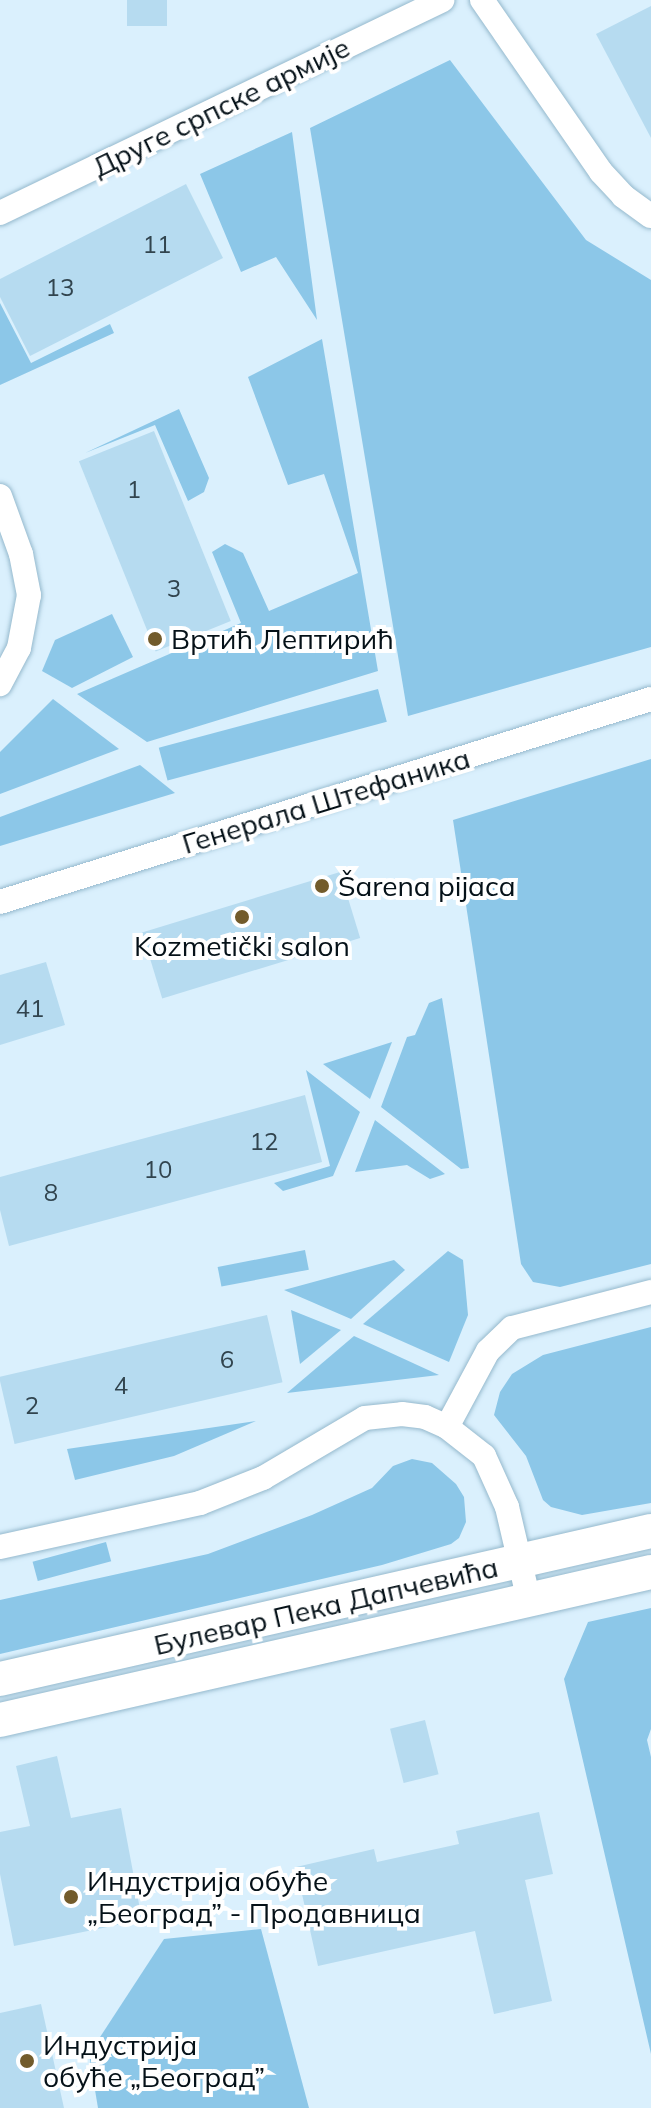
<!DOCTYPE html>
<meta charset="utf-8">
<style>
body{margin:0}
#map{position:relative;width:651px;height:2108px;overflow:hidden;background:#daf0fd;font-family:Mulish,sans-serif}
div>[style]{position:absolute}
.green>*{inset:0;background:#8cc7e8;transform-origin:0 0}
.building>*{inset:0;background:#b6dbf0;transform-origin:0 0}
.roads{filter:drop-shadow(0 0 2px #95b9cd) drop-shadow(0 0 2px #95b9cd)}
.street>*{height:24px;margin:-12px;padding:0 12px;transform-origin:12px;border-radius:12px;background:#fff}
.secondary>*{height:34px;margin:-17px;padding:0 17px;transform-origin:17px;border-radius:17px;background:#fff}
.dots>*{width:22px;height:22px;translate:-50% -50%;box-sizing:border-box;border:4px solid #fff;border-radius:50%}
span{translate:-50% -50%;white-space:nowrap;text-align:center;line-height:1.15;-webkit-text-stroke:8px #fff;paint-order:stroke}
.number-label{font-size:24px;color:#31444e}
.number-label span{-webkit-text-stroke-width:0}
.street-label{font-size:28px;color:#051118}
.poi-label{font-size:28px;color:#051118}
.left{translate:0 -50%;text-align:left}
</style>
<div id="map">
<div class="green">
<i style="clip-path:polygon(450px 60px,586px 240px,651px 280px,651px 647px,408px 716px,310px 128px)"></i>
<i style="clip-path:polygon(292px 132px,317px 320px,276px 257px,241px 272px,200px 174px)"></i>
<i style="clip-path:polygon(0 303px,31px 363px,110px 324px,114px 333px,0 385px)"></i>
<i style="clip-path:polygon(322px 339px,378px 671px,147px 742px,77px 694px,241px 623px,212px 552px,225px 544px,243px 553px,269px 611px,358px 573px,324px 474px,288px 485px,248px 377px)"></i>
<i style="clip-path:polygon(179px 409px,209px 478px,204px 492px,188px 501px,155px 425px,85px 453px)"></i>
<i style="clip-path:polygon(112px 614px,133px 657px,72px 688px,42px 671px,55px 640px)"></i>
<i style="left:378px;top:689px;width:34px;height:227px;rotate:75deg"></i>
<i style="clip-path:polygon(53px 699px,119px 749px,0 794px,0 752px)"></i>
<i style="clip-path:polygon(651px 759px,651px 1264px,560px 1287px,533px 1282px,521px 1264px,453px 820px)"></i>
<i style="clip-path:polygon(140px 765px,175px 793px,0 846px,0 817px)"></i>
<i style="clip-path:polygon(442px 998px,469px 1168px,461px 1169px,381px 1107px,407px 1037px,415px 1035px,429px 1003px)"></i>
<i style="clip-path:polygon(392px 1042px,370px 1099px,323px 1064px)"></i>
<i style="clip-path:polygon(306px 1070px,360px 1112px,333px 1176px,283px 1191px,274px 1183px,330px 1166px)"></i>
<i style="clip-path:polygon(375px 1120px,445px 1174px,430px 1179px,407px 1165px,355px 1172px)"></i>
<i style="left:305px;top:1250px;width:20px;height:89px;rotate:79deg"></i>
<i style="clip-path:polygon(448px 1251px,463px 1260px,468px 1315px,449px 1362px,363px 1324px)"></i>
<i style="clip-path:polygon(394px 1260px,405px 1270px,351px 1319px,284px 1290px)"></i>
<i style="clip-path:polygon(291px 1310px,341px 1330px,300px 1364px)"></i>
<i style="clip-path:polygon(651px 1327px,651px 1503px,582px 1515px,551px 1507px,543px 1500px,526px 1456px,494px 1415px,500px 1392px,512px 1374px,543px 1355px)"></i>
<i style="clip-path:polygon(354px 1336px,439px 1375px,287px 1393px)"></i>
<i style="clip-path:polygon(256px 1421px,174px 1456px,75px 1480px,67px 1449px)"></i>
<i style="clip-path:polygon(412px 1459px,432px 1463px,456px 1484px,464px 1497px,466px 1522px,459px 1538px,451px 1544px,382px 1565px,0 1654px,0 1600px,208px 1554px,312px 1515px,372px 1488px,393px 1466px)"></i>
<i style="left:106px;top:1542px;width:20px;height:76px;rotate:75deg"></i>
<i style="clip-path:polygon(651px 1608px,651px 1729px,647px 1740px,651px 1757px,651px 2054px,564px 1679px,588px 1622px)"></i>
<i style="clip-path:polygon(261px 1929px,309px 2108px,98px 2108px,89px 2054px,164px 1939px)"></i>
</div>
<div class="building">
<i style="left:127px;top:0;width:40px;height:26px"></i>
<i style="clip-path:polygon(651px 6px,651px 138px,596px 34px)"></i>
<i style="clip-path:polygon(186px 184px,223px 258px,30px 356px,0 297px,0 279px)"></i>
<i style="left:154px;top:431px;width:205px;height:81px;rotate:68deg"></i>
<i style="left:340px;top:872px;width:69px;height:207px;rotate:73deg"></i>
<i style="clip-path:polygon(46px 962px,65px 1025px,0 1045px,0 975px)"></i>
<i style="clip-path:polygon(305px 1095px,322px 1162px,9px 1246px,0 1210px,0 1177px)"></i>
<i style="left:267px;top:1315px;width:69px;height:275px;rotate:77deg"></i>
<i style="left:425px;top:1720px;width:56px;height:36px;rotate:76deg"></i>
<i style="clip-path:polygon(57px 1756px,71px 1818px,121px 1808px,142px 1920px,14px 1946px,0 1874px,0 1832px,30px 1826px,16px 1766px)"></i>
<i style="clip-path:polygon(539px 1812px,553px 1874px,525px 1880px,552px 2001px,494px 2014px,475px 1931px,318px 1966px,296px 1867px,374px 1849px,377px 1862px,459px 1844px,456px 1831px)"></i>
<i style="clip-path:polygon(41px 2004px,64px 2108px,0 2108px,0 2013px)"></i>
</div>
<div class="roads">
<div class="street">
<i style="left:482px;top:0;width:209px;rotate:55.3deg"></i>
<i style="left:601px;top:172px;width:33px;rotate:47deg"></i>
<i style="left:623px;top:196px;width:34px;rotate:36deg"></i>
<i style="left:0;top:213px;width:491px;rotate:-25.7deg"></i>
<i style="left:0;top:496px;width:62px;rotate:70.1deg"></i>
<i style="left:21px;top:554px;width:42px;rotate:79deg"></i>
<i style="left:29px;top:595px;width:54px;rotate:100.7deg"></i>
<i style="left:19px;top:648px;width:41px;rotate:117.8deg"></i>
<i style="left:0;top:902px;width:682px;rotate:-17.32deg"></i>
<i style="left:447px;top:1427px;width:86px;rotate:-61.7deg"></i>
<i style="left:488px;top:1351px;width:33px;rotate:-44deg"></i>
<i style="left:512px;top:1328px;width:144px;rotate:-14.5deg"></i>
<i style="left:0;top:1547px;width:205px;rotate:-12.4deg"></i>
<i style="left:200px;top:1503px;width:68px;rotate:-21.6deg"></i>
<i style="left:263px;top:1478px;width:118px;rotate:-30.5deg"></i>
<i style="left:365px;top:1418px;width:37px;rotate:-6deg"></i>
<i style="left:402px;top:1414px;width:23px;rotate:7deg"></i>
<i style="left:425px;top:1417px;width:24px;rotate:24deg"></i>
<i style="left:447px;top:1427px;width:47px;rotate:38.1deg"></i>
<i style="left:484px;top:1456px;width:56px;rotate:65.7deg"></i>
<i style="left:507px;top:1507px;width:97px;rotate:76.8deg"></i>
</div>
<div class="secondary">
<i style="left:0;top:1679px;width:668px;rotate:-12.81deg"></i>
<i style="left:0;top:1720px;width:668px;rotate:-12.81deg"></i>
</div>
</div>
<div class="dots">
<i style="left:155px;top:639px;background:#725b2b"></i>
<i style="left:322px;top:886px;background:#725b2b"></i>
<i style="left:242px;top:917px;background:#725b2b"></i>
<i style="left:71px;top:1897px;background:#725b2b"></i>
<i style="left:27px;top:2061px;background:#725b2b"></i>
</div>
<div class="number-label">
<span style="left:157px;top:245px">11</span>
<span style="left:60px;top:288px">13</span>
<span style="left:134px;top:490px">1</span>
<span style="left:174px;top:589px">3</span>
<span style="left:30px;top:1009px">41</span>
<span style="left:264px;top:1142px">12</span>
<span style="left:158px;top:1170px">10</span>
<span style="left:51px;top:1193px">8</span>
<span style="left:227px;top:1360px">6</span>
<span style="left:121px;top:1386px">4</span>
<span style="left:32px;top:1406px">2</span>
</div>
<div class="street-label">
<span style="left:221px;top:107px;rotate:-26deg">Друге српске армије</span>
<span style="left:326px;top:801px;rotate:-17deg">Генерала Штефаника</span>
<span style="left:326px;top:1606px;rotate:-13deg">Булевар Пека Дапчевића</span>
</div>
<div class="poi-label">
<span class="left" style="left:171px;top:639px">Вртић Лептирић</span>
<span class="left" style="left:338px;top:886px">Šarena pijaca</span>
<span style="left:242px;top:946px">Kozmetički salon</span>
<span class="left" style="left:87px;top:1897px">Индустрија обуће<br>„Београд” - Продавница</span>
<span class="left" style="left:43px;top:2061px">Индустрија<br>обуће „Београд”</span>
</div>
</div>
